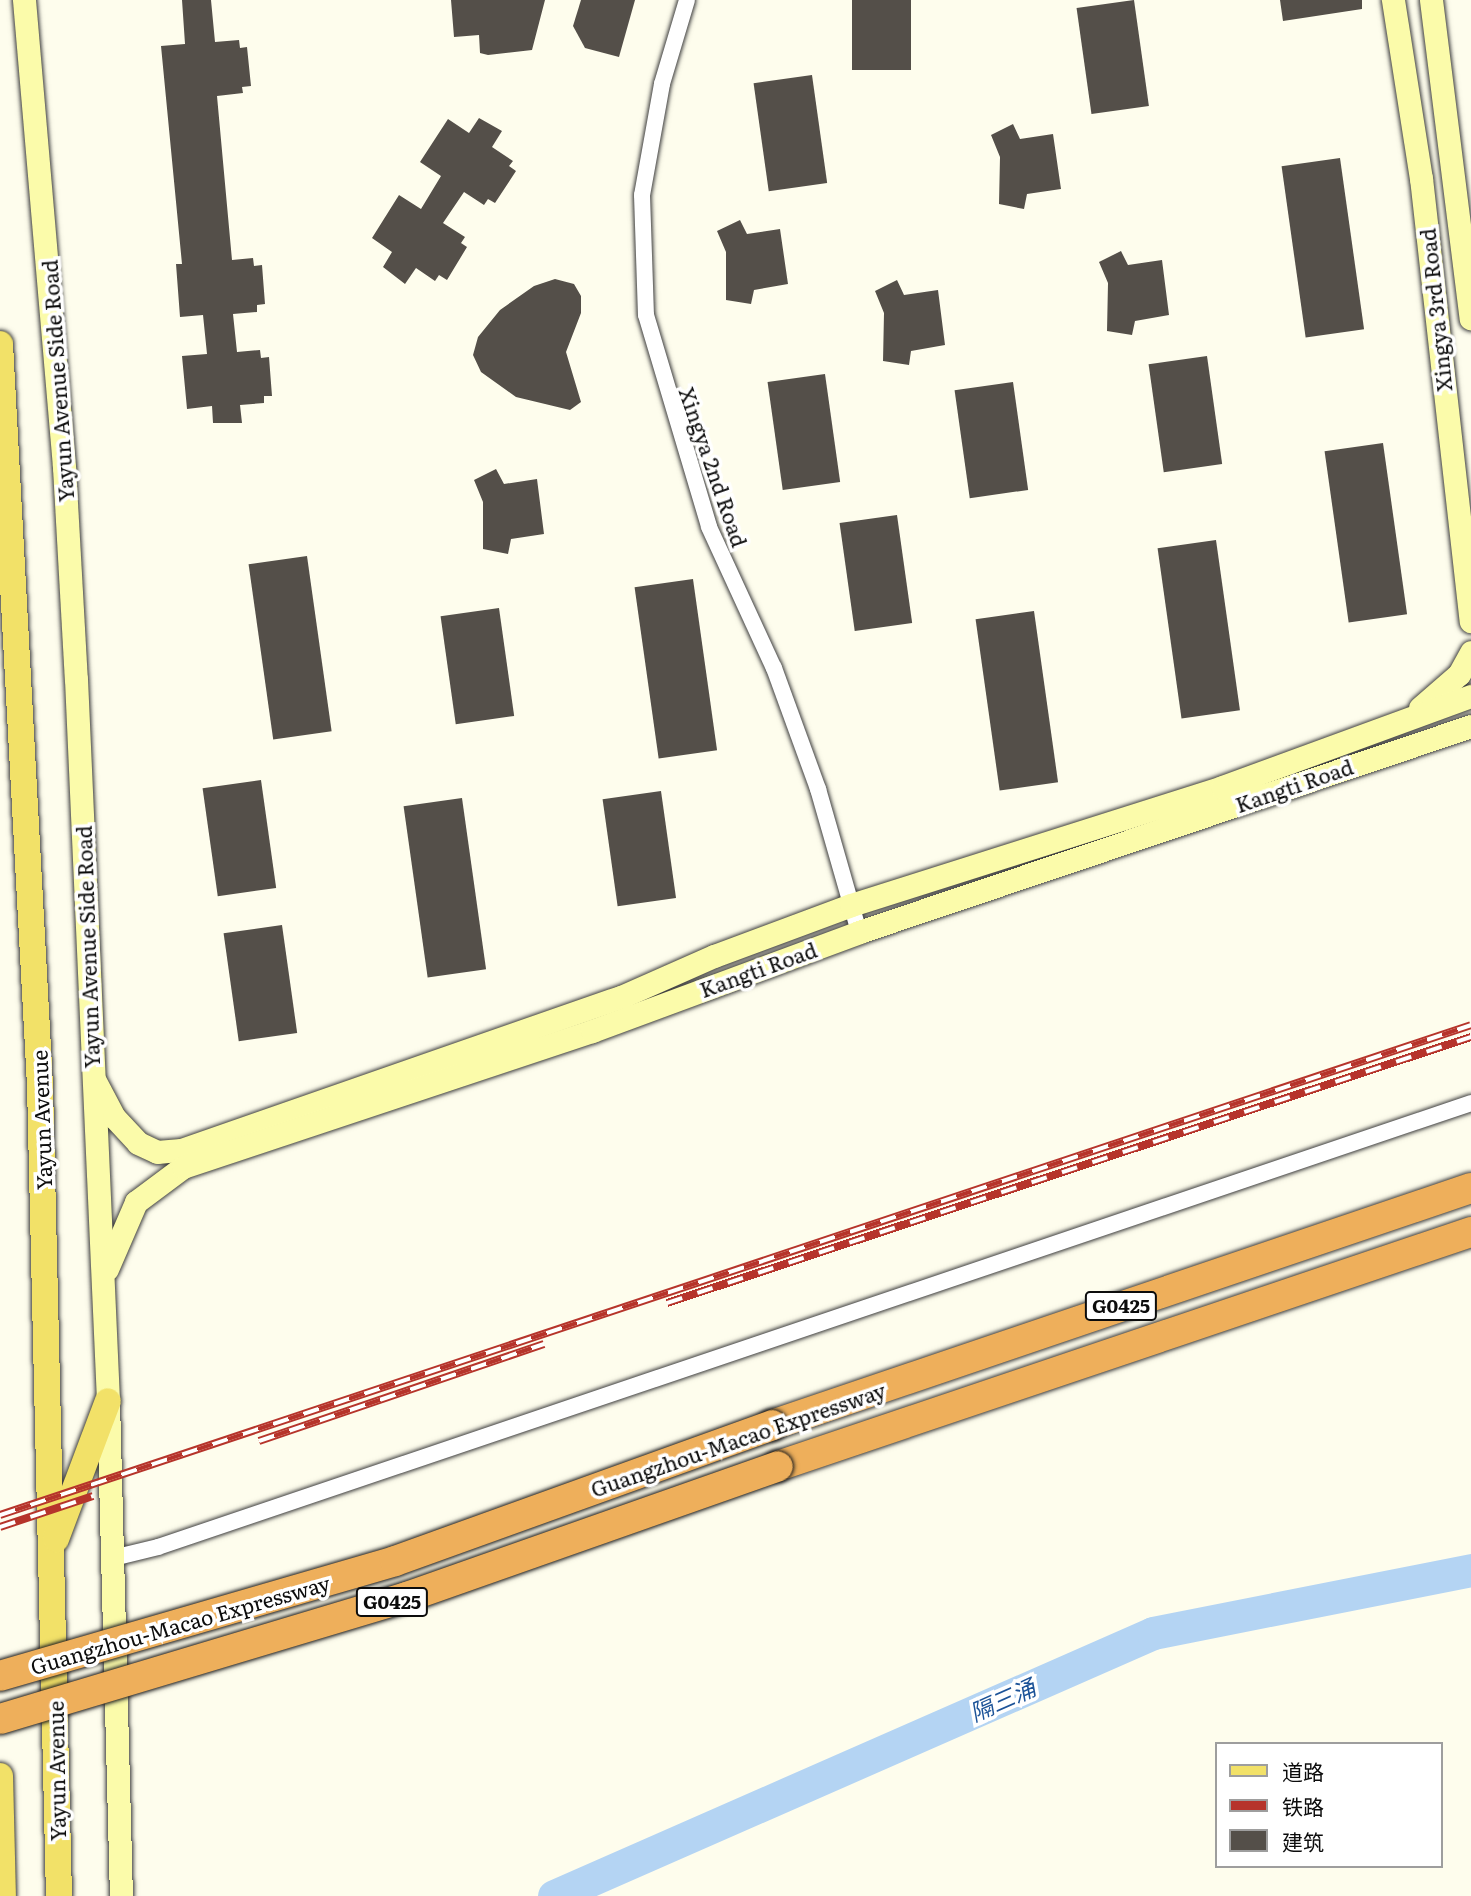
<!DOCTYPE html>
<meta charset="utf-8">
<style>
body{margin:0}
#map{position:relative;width:1471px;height:1896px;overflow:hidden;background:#fefded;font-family:Literata,"Noto Sans SC",serif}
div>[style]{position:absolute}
.river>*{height:33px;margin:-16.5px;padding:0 16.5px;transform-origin:16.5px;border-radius:16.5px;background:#b4d4f3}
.building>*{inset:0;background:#544f49;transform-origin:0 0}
.roads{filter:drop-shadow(0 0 2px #3f3f3f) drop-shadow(0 0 2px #3f3f3f)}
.street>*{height:16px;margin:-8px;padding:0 8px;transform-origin:8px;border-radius:8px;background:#fff}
.secondary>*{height:23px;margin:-11.5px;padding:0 11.5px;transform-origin:11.5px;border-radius:11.5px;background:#fbfbaa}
.primary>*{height:26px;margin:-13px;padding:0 13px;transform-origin:13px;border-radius:13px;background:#f2e168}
.highway>*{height:30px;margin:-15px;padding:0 15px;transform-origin:15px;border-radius:15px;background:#eeaf5b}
.rail>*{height:8px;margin-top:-4px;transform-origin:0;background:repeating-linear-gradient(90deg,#fff 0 16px,#b6342b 0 32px);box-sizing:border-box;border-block:2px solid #b6342b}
.bridges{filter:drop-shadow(0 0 2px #1d1d1d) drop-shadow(0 0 2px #1d1d1d)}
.highway-bridge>*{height:30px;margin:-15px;padding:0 15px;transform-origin:15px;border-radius:15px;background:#eeaf5b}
span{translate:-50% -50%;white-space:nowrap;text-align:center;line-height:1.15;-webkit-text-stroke:7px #fff;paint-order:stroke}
.shield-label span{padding:2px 5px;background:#fff;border:2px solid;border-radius:5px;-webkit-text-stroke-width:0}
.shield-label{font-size:19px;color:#0c0c0c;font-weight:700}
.street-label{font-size:21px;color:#0c0c0c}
.water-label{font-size:23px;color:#1c5398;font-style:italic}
.legend{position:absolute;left:1215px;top:1742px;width:228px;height:126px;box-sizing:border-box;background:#fff;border:2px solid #9e9e9e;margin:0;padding:9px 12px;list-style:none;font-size:21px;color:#0c0c0c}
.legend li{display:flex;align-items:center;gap:14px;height:35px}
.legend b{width:35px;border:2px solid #9e9e9e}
</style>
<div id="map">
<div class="river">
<i style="left:554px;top:1896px;width:654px;rotate:-23.7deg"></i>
<i style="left:1153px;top:1633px;width:324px;rotate:-11.2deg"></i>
</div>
<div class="building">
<i style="clip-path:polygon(182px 0,211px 0,215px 42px,239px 40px,240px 48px,247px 47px,251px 86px,242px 87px,243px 93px,217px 96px,232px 260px,253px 258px,254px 266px,262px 265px,265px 304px,257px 305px,257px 312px,233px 314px,237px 352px,260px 350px,261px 358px,269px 357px,272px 396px,264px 396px,264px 403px,240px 405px,242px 423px,213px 423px,212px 406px,187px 409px,182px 356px,207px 354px,203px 315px,180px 317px,176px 264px,182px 264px,161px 46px,185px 44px)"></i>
<i style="clip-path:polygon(451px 0,545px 0,532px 50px,488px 55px,480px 53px,479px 35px,454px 37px)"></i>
<i style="clip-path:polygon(581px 0,635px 0,619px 57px,585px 48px,573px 26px)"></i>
<i style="left:852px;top:0;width:59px;height:70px"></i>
<i style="left:1134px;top:0;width:107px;height:58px;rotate:82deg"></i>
<i style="clip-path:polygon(1280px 0,1362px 0,1362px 9px,1283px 21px)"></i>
<i style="left:812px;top:75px;width:109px;height:59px;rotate:82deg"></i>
<i style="clip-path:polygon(479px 118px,502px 131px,492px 147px,513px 161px,509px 166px,516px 171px,495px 203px,488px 199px,484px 205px,464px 192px,443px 223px,465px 237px,461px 243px,467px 247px,447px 280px,439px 275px,435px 281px,416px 268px,405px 284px,383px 267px,392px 252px,372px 238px,399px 195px,421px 209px,441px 176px,420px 162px,448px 119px,469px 133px)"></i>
<i style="clip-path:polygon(1013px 124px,1020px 139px,1053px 134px,1061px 189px,1027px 194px,1024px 209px,999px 204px,1000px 157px,991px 135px)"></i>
<i style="left:1340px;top:158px;width:173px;height:59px;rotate:82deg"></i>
<i style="clip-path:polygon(740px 220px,747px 234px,780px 229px,788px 284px,754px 290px,751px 304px,726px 300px,726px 252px,717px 231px)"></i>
<i style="clip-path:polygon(1121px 251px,1128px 265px,1162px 260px,1169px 315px,1135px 321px,1132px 335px,1107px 331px,1108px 283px,1099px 262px)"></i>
<i style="clip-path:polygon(555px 279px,574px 284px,581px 296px,581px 313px,566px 352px,581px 402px,570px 410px,516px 397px,481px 372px,473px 355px,478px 337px,500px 310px,534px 286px)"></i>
<i style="clip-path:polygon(897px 280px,904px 295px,938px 290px,945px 345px,911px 351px,909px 365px,883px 361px,884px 313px,875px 291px)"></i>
<i style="left:1207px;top:356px;width:109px;height:59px;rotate:82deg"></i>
<i style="left:825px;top:374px;width:109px;height:58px;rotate:82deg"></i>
<i style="left:1013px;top:382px;width:109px;height:59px;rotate:82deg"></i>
<i style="left:1383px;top:443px;width:173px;height:59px;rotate:82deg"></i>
<i style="clip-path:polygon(496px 469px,504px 484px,537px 479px,544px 534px,511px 539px,508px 554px,483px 549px,483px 502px,474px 480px)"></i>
<i style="left:897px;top:515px;width:109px;height:58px;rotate:82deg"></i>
<i style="left:1216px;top:540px;width:172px;height:59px;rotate:82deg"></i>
<i style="left:307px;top:556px;width:177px;height:59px;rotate:82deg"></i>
<i style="left:693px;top:579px;width:173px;height:59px;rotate:82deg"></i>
<i style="left:499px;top:608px;width:109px;height:59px;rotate:82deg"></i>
<i style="left:1034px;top:611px;width:173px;height:59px;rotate:82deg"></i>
<i style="left:261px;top:780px;width:109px;height:59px;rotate:82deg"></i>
<i style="left:661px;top:791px;width:108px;height:59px;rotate:82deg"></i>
<i style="left:462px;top:798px;width:173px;height:59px;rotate:82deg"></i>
<i style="left:282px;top:925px;width:109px;height:59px;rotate:82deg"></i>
</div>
<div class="roads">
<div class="street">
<i style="left:687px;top:0;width:88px;rotate:106.6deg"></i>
<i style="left:662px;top:84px;width:113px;rotate:100.2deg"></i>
<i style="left:642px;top:195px;width:120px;rotate:88.1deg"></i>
<i style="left:646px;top:315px;width:221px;rotate:73.4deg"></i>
<i style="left:709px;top:527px;width:155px;rotate:65.3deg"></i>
<i style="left:774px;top:668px;width:129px;rotate:70deg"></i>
<i style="left:818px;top:789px;width:149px;rotate:74deg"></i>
<i style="left:113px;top:1558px;width:46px;rotate:-13.7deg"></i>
<i style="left:158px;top:1547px;width:1386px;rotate:-18.68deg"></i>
</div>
<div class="secondary">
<i style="left:24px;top:0;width:469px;rotate:85.1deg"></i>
<i style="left:64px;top:467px;width:212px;rotate:86.8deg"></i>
<i style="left:76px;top:679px;width:723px;rotate:87.46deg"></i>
<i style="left:108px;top:1401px;width:495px;rotate:88.5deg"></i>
<i style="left:1393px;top:0;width:180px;rotate:81.1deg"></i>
<i style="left:1421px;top:178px;width:446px;rotate:83.6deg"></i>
<i style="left:1431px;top:0;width:321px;rotate:82.9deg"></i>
<i style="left:1420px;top:708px;width:52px;rotate:-41.1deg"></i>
<i style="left:1459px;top:674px;width:25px;rotate:-61deg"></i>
<i style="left:95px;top:1081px;width:41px;rotate:62.2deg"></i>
<i style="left:114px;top:1117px;width:35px;rotate:47deg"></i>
<i style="left:138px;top:1143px;width:21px;rotate:25deg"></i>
<i style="left:157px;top:1152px;width:24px;rotate:-5deg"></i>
<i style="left:181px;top:1150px;width:466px;rotate:-19.2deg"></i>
<i style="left:621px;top:997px;width:102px;rotate:-23.8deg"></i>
<i style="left:714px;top:956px;width:146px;rotate:-20.4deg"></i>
<i style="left:851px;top:905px;width:389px;rotate:-17.6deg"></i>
<i style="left:1222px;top:787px;width:265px;rotate:-20.1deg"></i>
<i style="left:107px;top:1269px;width:73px;rotate:-66.6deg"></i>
<i style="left:136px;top:1202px;width:59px;rotate:-36.7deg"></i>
<i style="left:183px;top:1167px;width:431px;rotate:-18.4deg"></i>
<i style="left:592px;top:1031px;width:285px;rotate:-20.3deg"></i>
<i style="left:859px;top:932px;width:646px;rotate:-18.6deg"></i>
</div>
<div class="primary">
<i style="left:0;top:344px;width:742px;rotate:86.91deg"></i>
<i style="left:40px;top:1085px;width:811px;rotate:88.66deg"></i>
<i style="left:56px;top:1539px;width:147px;rotate:-69.4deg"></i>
<i style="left:0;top:1776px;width:120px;rotate:88.6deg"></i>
</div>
<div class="highway">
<i style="left:772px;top:1425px;width:738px;rotate:-18.73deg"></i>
<i style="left:778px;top:1466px;width:731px;rotate:-18.66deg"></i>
</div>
</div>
<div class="rail">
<i style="left:667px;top:1303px;width:847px;rotate:-18.31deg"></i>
<i style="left:259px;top:1441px;width:301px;rotate:-18.8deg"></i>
<i style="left:0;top:1515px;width:1550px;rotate:-18.42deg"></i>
<i style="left:0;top:1527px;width:98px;rotate:-18.4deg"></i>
</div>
<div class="bridges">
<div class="highway-bridge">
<i style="left:0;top:1676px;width:411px;rotate:-16.2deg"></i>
<i style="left:395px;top:1561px;width:401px;rotate:-19.8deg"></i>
<i style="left:0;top:1719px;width:425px;rotate:-16.7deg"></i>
<i style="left:407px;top:1597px;width:393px;rotate:-19.4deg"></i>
</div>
</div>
<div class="shield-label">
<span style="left:1121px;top:1306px">G0425</span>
<span style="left:392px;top:1602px">G0425</span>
</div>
<div class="street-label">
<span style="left:1435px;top:310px;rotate:-96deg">Xingya 3rd Road</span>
<span style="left:57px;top:381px;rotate:-94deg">Yayun Avenue Side Road</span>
<span style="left:714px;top:467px;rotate:71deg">Xingya 2nd Road</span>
<span style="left:1294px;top:785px;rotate:-19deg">Kangti Road</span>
<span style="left:87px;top:947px;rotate:-92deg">Yayun Avenue Side Road</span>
<span style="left:758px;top:969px;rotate:-20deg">Kangti Road</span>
<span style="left:41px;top:1120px;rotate:-92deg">Yayun Avenue</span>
<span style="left:738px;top:1439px;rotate:-19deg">Guangzhou-Macao Expressway</span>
<span style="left:180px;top:1624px;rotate:-16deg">Guangzhou-Macao Expressway</span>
<span style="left:56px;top:1771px;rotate:-91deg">Yayun Avenue</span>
</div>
<div class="water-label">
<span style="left:1002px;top:1699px;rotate:-24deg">隔三涌</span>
</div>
<ul class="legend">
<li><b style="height:9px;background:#f2e168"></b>道路</li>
<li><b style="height:9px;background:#b6342b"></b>铁路</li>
<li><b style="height:19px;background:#544f49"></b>建筑</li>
</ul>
</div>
